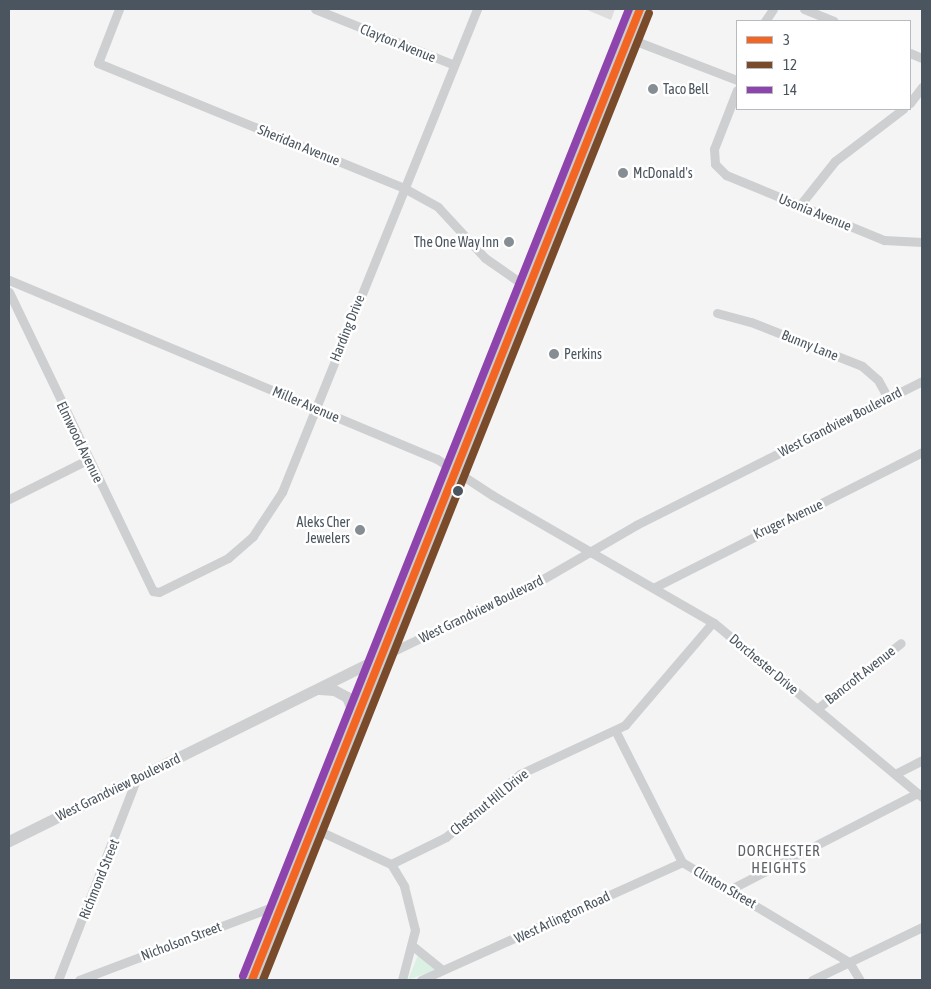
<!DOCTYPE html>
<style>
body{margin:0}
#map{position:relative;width:931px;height:989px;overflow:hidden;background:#f4f4f4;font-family:"Asap Condensed",sans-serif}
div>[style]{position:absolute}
.green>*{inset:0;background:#dbf1e4}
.building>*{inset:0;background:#ddddde}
.minor>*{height:9px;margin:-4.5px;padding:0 4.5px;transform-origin:4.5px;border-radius:4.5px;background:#cecfd1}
.tertiary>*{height:11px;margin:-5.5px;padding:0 5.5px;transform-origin:5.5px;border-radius:5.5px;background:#cecfd1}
.primary>*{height:15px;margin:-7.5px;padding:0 7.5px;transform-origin:7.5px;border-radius:7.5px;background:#cacdd0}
.bus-1>*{height:8px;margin:-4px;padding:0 4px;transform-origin:4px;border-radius:4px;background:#f26522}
.bus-2>*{height:8px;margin:-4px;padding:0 4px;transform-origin:4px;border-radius:4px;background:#7a4b2a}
.bus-3>*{height:8px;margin:-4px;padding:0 4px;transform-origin:4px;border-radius:4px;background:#8e44ad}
.dots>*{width:14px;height:14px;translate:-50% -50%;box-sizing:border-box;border:2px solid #fff;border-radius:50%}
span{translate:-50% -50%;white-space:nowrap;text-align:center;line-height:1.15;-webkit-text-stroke:5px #fff;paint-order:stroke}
.street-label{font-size:14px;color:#4b555f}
.poi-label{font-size:14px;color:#4b555f}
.left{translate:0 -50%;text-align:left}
.right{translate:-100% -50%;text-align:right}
.neighbourhood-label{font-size:15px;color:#5f6367;letter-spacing:1px}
.frame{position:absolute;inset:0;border:10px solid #4b555f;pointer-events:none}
.legend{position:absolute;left:736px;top:20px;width:175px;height:90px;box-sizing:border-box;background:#fff;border:1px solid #b7bbbf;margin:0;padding:6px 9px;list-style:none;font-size:15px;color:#4b555f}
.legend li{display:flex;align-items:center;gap:10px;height:25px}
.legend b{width:25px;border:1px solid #b7bbbf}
</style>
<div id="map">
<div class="green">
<i style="clip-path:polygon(418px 955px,435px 970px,408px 980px)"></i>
</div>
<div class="building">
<i style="clip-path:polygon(585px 9px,615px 9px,611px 20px)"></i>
</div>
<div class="minor">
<i style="left:119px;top:9px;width:58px;rotate:111.3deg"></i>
<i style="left:98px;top:63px;width:331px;rotate:22.2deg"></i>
<i style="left:404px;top:188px;width:39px;rotate:29deg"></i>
<i style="left:438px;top:207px;width:69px;rotate:47.3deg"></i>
<i style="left:485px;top:258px;width:52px;rotate:34.9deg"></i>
<i style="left:315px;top:9px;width:150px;rotate:21.9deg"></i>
<i style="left:804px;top:9px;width:32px;rotate:22deg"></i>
<i style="left:765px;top:21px;width:14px;rotate:-56deg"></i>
<i style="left:628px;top:38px;width:117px;rotate:21.1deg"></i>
<i style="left:910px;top:53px;width:13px;rotate:23deg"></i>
<i style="left:737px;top:90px;width:63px;rotate:111.3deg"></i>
<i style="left:714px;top:149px;width:15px;rotate:86deg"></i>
<i style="left:715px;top:164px;width:16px;rotate:45deg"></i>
<i style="left:726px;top:175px;width:171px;rotate:22.4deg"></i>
<i style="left:884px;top:240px;width:38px;rotate:3deg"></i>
<i style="left:910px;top:103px;width:20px;rotate:-53deg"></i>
<i style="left:800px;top:205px;width:56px;rotate:-51.5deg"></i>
<i style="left:835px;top:161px;width:86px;rotate:-37.4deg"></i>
<i style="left:9px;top:280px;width:464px;rotate:22.7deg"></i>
<i style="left:437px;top:459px;width:66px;rotate:33.2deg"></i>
<i style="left:492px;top:495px;width:256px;rotate:30deg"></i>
<i style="left:714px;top:623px;width:271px;rotate:39.9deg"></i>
<i style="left:9px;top:292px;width:332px;rotate:64.3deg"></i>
<i style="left:153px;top:591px;width:6px;rotate:9deg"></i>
<i style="left:159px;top:592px;width:77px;rotate:-26.2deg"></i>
<i style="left:228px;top:558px;width:33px;rotate:-41deg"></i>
<i style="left:253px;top:536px;width:53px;rotate:-56.6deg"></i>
<i style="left:282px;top:492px;width:521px;rotate:-68.01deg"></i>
<i style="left:717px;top:313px;width:35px;rotate:15deg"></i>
<i style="left:751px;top:322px;width:119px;rotate:21.6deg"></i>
<i style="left:862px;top:366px;width:21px;rotate:41deg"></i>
<i style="left:878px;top:380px;width:21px;rotate:61deg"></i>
<i style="left:9px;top:499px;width:89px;rotate:-26.6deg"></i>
<i style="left:655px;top:587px;width:299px;rotate:-26.8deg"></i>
<i style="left:381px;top:657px;width:180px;rotate:-25.7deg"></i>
<i style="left:543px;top:579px;width:108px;rotate:-30.1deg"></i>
<i style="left:636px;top:525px;width:320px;rotate:-26.7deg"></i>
<i style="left:818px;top:708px;width:105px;rotate:-38.1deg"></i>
<i style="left:616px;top:732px;width:146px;rotate:63.1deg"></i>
<i style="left:682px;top:862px;width:177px;rotate:30.9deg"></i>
<i style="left:834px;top:953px;width:17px;rotate:31deg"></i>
<i style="left:849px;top:962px;width:21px;rotate:59deg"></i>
<i style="left:895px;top:774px;width:30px;rotate:-27deg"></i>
<i style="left:313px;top:828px;width:86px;rotate:24.8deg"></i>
<i style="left:391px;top:864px;width:61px;rotate:-26.1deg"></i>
<i style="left:446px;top:837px;width:97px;rotate:-40.4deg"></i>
<i style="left:520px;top:774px;width:116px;rotate:-25deg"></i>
<i style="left:625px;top:725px;width:135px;rotate:-49.5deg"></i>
<i style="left:391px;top:864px;width:26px;rotate:59deg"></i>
<i style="left:404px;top:886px;width:45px;rotate:76deg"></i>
<i style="left:415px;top:930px;width:52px;rotate:104.6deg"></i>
<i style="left:729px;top:890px;width:212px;rotate:-27.2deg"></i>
<i style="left:414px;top:947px;width:36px;rotate:39deg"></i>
<i style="left:58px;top:980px;width:218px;rotate:-68.7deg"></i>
<i style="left:79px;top:980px;width:218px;rotate:-20.7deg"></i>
<i style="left:421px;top:980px;width:286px;rotate:-24.3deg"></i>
<i style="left:812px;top:980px;width:122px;rotate:-25.7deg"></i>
</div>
<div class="tertiary">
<i style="left:319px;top:689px;width:15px;rotate:4deg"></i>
<i style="left:334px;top:690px;width:15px;rotate:28deg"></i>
<i style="left:347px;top:697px;width:24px;rotate:68deg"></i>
<i style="left:9px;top:841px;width:415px;rotate:-26.3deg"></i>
</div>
<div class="primary">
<i style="left:252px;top:980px;width:1046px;rotate:-68.22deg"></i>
</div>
<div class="bus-1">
<i style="left:252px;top:980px;width:1046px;rotate:-68.22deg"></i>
</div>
<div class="bus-2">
<i style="left:263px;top:980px;width:1041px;rotate:-68.24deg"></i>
</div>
<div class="bus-3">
<i style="left:243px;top:976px;width:1041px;rotate:-68.24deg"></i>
</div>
<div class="dots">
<i style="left:653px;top:89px;background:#868d93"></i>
<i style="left:623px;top:173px;background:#868d93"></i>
<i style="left:509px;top:242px;background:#868d93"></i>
<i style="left:554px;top:354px;background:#868d93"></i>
<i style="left:458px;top:491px;background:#4b555f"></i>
<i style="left:360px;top:530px;background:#868d93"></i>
</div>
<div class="street-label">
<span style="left:398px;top:43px;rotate:22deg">Clayton Avenue</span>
<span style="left:299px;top:145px;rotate:22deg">Sheridan Avenue</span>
<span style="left:815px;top:212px;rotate:22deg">Usonia Avenue</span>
<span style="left:347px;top:328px;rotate:-68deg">Harding Drive</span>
<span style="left:810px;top:345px;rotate:22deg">Bunny Lane</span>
<span style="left:306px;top:404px;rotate:23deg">Miller Avenue</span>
<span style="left:840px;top:422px;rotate:-27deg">West Grandview Boulevard</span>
<span style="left:80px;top:442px;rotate:64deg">Elmwood Avenue</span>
<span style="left:788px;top:519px;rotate:-25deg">Kruger Avenue</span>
<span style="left:481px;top:609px;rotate:-26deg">West Grandview Boulevard</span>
<span style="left:764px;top:664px;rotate:40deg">Dorchester Drive</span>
<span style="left:860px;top:675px;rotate:-38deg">Bancroft Avenue</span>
<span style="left:118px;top:787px;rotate:-26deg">West Grandview Boulevard</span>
<span style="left:489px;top:802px;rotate:-39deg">Chestnut Hill Drive</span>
<span style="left:99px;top:879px;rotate:-68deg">Richmond Street</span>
<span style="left:725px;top:887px;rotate:30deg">Clinton Street</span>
<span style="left:562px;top:917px;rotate:-25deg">West Arlington Road</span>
<span style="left:181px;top:941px;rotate:-21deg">Nicholson Street</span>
</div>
<div class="poi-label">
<span class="left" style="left:663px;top:89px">Taco Bell</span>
<span class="left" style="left:633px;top:173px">McDonald's</span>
<span class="right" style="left:499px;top:242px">The One Way Inn</span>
<span class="left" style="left:564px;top:354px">Perkins</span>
<span class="right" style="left:350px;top:530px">Aleks Cher<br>Jewelers</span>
</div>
<div class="neighbourhood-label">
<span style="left:779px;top:859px">DORCHESTER<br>HEIGHTS</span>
</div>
<div class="frame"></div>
<ul class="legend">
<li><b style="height:6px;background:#f26522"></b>3</li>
<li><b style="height:6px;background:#7a4b2a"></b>12</li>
<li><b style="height:6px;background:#8e44ad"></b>14</li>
</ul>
</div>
